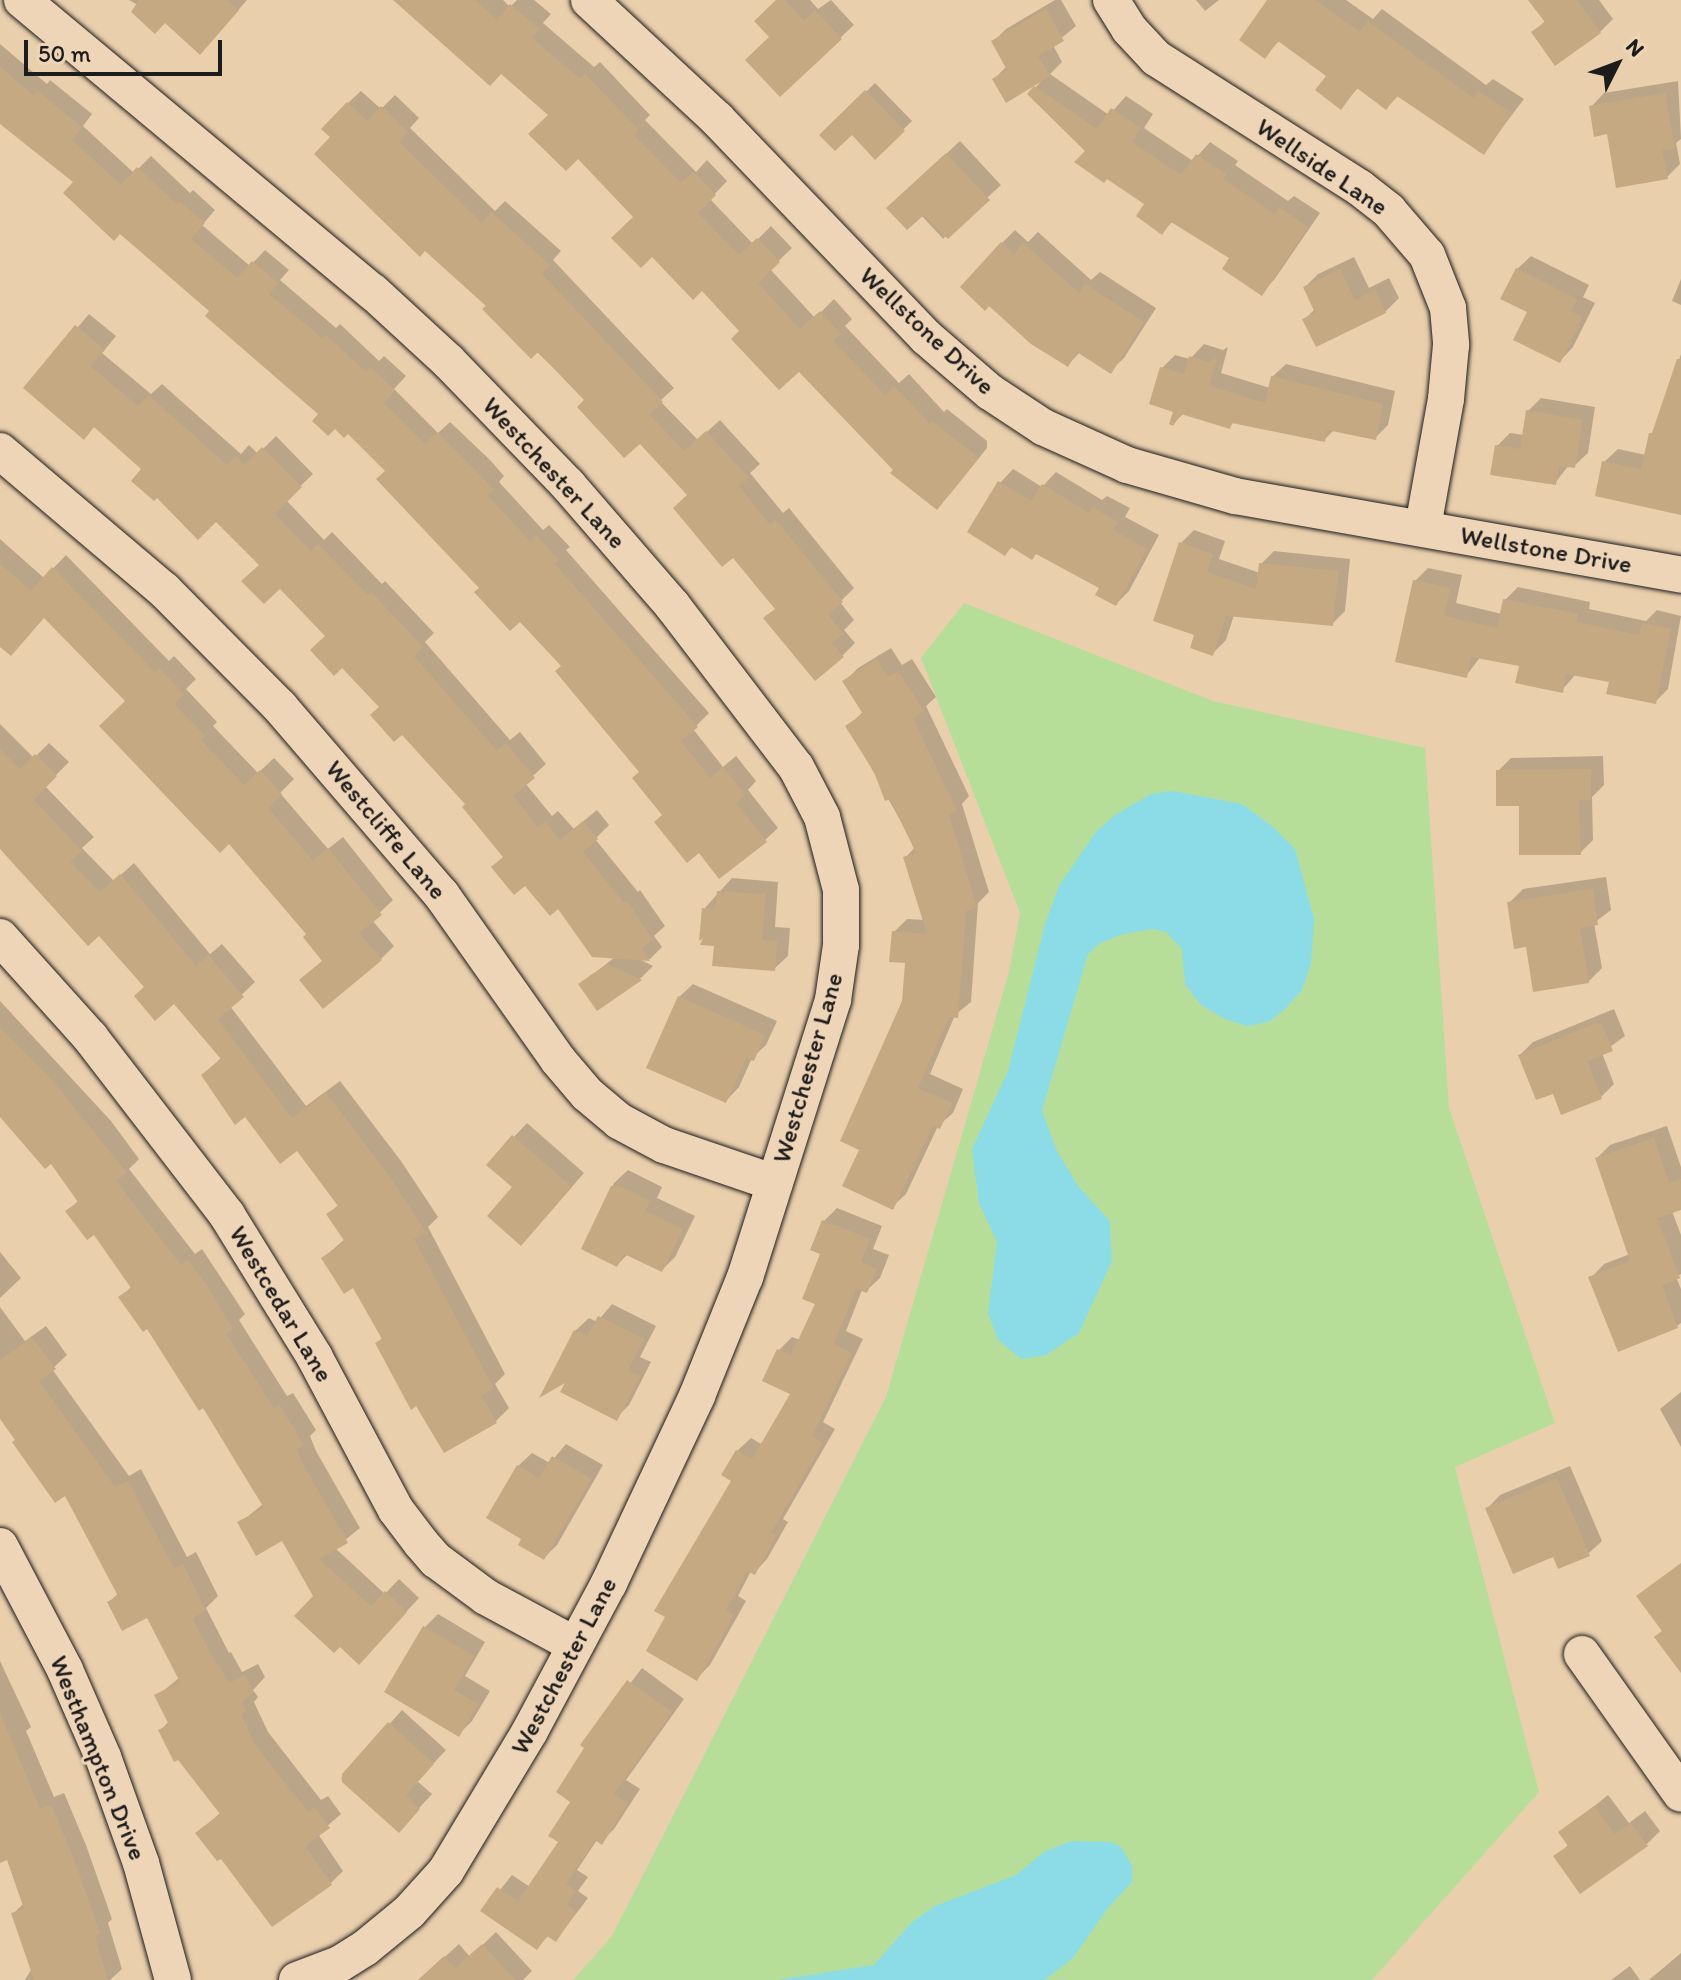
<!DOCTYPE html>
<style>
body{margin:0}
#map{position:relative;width:1681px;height:1980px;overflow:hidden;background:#eacfac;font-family:Itim,sans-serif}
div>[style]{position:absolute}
.green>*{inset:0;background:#b7de99}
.water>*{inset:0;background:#8bdce7}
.shadow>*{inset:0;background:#0003;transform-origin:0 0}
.building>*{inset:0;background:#c5a982}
.roads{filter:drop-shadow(0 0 2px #1c1c1c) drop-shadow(0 0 2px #1c1c1c)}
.minor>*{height:36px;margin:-18px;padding:0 18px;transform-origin:18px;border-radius:18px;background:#efd5b7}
span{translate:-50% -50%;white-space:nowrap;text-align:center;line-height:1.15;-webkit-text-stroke:6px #efd5b7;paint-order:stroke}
.street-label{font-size:26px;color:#1c1c1c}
.north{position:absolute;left:1577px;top:24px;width:80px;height:80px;-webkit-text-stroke:6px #efd5b7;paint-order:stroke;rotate:48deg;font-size:22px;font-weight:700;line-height:32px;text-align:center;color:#1c1c1c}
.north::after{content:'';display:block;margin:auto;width:28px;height:36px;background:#1c1c1c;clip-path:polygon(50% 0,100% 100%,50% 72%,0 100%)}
.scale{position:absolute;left:24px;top:40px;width:198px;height:36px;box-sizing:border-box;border:4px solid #1c1c1c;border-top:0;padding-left:10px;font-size:24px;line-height:28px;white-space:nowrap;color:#1c1c1c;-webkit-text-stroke:6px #efd5b7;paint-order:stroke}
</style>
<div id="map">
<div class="green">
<i style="clip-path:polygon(964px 603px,1213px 701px,1425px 748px,1449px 1108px,1555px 1423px,1455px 1467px,1539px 1792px,1372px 1980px,573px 1980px,612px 1936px,886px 1397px,1009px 972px,1020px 913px,921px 658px)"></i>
</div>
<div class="water">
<i style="clip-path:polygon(1173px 791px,1242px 804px,1272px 826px,1295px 849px,1314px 919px,1311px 964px,1302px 990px,1285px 1009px,1269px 1022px,1246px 1026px,1225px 1019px,1201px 1005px,1185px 984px,1182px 949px,1166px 932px,1153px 929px,1123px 934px,1100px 943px,1088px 954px,1042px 1111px,1057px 1151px,1078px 1186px,1110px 1221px,1112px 1261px,1079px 1333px,1046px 1355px,1021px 1359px,998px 1340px,988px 1313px,997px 1242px,979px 1203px,972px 1149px,1008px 1071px,1045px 924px,1059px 886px,1095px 833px,1115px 815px,1151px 794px)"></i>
<i style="clip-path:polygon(1071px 1841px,1111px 1842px,1121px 1847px,1132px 1865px,1132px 1882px,1108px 1908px,1073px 1958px,1045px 1980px,777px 1980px,874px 1965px,912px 1922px,935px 1906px,1016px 1875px,1044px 1852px)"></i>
</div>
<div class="shadow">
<i style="clip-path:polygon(129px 0,247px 0,213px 39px,165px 21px)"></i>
<i style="clip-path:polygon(396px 0,503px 0,510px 7px,517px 0,534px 0,551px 14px,543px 23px,594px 67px,600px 62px,650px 115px,645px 120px,696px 172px,707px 160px,727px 181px,710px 199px,753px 244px,771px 226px,792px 248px,770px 269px,815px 318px,834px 299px,852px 319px,845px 326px,899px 383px,909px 374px,944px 412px,947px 409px,987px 441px,987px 448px,950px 494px,895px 470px,799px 369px,742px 331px,702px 289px,652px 255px,636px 217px,550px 114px,502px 72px)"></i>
<i style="clip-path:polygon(778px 0,810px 0,818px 9px,831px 0,854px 25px,780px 94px,772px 37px)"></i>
<i style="clip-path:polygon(1055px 0,1061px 0,1076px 26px,1053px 45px,1062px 62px,1050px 74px,1109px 115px,1126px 96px,1153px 114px,1144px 128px,1193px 161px,1210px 142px,1238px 161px,1235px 165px,1288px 201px,1294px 196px,1320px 213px,1274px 280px,1261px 293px,1231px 258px,1173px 221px,1162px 232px,1147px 204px,1030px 94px,1042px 80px,994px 79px,1007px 66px,993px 42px,1006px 29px)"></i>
<i style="clip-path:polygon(1196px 0,1219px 0,1205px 11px)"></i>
<i style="clip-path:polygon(1270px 0,1346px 0,1373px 19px,1382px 9px,1486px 85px,1493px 79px,1524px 99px,1484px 152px,1399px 95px,1386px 108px,1359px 87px,1340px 107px,1329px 75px,1280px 40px,1265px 56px)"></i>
<i style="clip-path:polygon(1541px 0,1599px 0,1613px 19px,1600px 32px,1534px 32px,1546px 20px)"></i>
<i style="clip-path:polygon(0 44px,47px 84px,50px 80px,92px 114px,83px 126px,134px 173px,151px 156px,190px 193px,193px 190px,215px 210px,202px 225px,250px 266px,265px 250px,289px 270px,280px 280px,336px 328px,340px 324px,379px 361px,384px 356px,406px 376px,394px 389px,438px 433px,450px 422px,490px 460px,504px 476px,499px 482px,543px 530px,549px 525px,570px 547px,566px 550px,709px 713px,693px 729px,723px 767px,736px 756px,756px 781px,748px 790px,778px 828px,765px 840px,699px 850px,664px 815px,642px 771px,563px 666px,520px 619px,481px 588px,388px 470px,348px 431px,321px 414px,76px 182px,0 122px)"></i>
<i style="clip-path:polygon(1678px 81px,1681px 139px,1676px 143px,1680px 164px,1667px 177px,1609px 132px,1591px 107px,1604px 93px)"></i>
<i style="clip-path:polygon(875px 83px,912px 121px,875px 157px,852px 132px,822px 135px)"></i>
<i style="clip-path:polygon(361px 91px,381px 109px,395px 95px,419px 118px,410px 128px,495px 211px,505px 201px,561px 251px,553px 260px,674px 388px,660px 401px,698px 440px,720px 420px,760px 464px,750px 473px,783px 513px,789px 508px,854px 588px,840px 602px,854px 620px,844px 630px,855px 643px,843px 655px,815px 678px,776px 608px,689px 494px,640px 441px,587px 400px,488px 305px,332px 137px,348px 103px)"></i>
<i style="left:960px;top:141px;width:60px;height:79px;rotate:47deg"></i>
<i style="clip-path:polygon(1015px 230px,1028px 242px,1038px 232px,1091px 280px,1100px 272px,1156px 308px,1124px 358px,1110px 371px,1080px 352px,1068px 365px,990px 304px,1002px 243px)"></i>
<i style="clip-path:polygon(1531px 256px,1589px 285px,1583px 297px,1595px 303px,1573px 347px,1560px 361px,1529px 311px,1517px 269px)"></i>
<i style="clip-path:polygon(1354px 257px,1369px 288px,1389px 278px,1399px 298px,1385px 312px,1305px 319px,1315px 309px,1305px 287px,1318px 274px)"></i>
<i style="clip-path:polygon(1681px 279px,1681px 305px,1672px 301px)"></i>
<i style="clip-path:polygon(89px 314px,116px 336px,102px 353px,151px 394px,162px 384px,241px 454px,249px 445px,258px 454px,276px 436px,313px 474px,286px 500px,324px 540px,332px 532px,382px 584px,385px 581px,434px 633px,425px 642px,510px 740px,520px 732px,546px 764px,525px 783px,552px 816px,558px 811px,574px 829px,597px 810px,609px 825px,595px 839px,638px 892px,640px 890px,665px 926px,654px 936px,662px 947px,650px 959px,637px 958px,653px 966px,641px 978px,597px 1008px,581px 984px,615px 957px,505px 856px,467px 804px,381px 706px,328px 635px,216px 519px,144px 469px,95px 425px,26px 388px)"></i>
<i style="clip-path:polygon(1204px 344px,1223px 350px,1228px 347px,1221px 373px,1270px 388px,1272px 377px,1286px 364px,1395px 391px,1388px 425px,1375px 438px,1334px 430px,1324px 440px,1235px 421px,1229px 427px,1184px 413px,1173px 424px,1175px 410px,1162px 368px,1175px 355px,1190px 359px)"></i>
<i style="clip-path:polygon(1681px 354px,1681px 513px,1604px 462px,1618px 449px,1646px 455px)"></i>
<i style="clip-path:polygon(1541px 398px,1595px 407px,1588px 453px,1574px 466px,1569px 465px,1555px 483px,1497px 446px,1510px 433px,1524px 435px,1528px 411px)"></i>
<i style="clip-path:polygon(1013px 469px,1042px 487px,1056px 472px,1102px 500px,1107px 496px,1130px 508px,1125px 517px,1159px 535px,1129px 591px,1116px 604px,1101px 587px,1037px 552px,1013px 546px,1005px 554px,1000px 483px)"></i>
<i style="clip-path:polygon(1194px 530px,1225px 541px,1219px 559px,1260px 573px,1261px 564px,1274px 551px,1350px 559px,1345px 611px,1332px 624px,1234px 615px,1226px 640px,1213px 653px,1197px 634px,1181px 543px)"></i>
<i style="clip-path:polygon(0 539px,44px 578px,66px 555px,169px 661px,174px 656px,196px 679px,186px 689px,217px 722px,213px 726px,258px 773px,274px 758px,294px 779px,280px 793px,328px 849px,343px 837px,393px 900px,372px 920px,394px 946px,381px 959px,302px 980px,324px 960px,308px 934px,128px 700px,45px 616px,0 644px)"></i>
<i style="clip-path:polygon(1428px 568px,1462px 575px,1456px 603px,1502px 614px,1505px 600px,1518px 587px,1590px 602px,1589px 609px,1646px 621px,1657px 610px,1681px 616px,1668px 689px,1655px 702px,1611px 681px,1576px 674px,1562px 690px,1521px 665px,1481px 656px,1466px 676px,1415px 581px)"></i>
<i style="clip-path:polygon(891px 648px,902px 665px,912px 659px,936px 697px,926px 706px,969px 796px,962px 804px,989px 892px,978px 903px,971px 1002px,955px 1015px,930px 1074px,963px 1089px,953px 1113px,938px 1126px,906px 1194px,892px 1207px,862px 1149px,904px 1002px,907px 961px,894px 932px,907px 919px,925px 920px,906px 857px,915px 847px,848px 726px,864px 711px,845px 681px,858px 668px)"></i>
<i style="clip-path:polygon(0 724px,34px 758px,49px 743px,69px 762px,45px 786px,94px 837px,82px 848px,114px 881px,134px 863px,210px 954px,222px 944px,255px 982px,230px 1006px,306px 1106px,340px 1081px,401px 1161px,438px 1217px,428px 1227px,505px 1374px,495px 1384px,509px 1408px,496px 1421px,377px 1343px,383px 1337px,354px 1285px,323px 1258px,345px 1239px,329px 1214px,339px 1204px,297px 1148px,245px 1115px,203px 1075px,222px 1057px,174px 1001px,146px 986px,99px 934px,0 846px)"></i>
<i style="clip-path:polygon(1603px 756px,1604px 785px,1592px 797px,1593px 840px,1580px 853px,1521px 804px,1498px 771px,1511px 758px)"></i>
<i style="clip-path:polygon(1606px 877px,1611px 910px,1594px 923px,1602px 968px,1588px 982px,1528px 944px,1509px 903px,1523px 889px)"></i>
<i style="clip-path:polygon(732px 878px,778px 882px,775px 927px,790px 928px,788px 956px,774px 969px,716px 944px,704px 909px)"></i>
<i style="clip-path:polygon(693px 984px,777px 1021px,766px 1045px,752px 1058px,739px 1087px,726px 1101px,679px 997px)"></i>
<i style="clip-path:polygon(0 1001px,111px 1121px,139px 1159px,129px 1169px,195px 1254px,202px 1249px,245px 1314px,239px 1320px,287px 1396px,293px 1393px,316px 1430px,310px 1436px,316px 1451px,360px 1528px,335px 1548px,385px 1594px,399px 1579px,419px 1598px,372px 1649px,316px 1596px,283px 1538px,240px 1523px,263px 1504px,204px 1406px,147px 1326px,121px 1297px,132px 1286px,94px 1233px,68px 1211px,79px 1200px,51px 1162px,0 1107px)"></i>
<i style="clip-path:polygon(1614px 1009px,1625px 1036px,1602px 1053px,1614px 1084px,1601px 1097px,1554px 1091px,1520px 1055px,1533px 1042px)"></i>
<i style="clip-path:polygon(527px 1123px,584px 1173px,534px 1230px,515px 1187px,489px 1164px)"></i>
<i style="clip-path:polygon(1667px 1126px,1681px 1167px,1681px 1208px,1672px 1211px,1681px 1235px,1681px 1274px,1676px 1277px,1681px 1289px,1681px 1323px,1677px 1326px,1591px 1278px,1604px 1264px,1630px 1254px,1597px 1158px,1610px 1145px)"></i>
<i style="clip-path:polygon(628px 1170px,662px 1187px,657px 1198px,695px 1216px,675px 1257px,662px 1270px,628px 1254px,617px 1265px,583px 1249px,614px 1183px)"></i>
<i style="clip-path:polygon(837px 1208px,882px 1226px,873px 1249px,889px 1255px,880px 1278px,866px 1291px,862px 1290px,846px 1331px,863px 1339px,823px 1422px,835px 1429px,783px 1519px,788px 1522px,767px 1559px,754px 1573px,751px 1571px,738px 1596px,746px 1601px,710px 1665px,697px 1678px,733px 1480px,724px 1474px,737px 1451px,751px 1438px,763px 1445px,792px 1393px,779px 1350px,792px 1337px,800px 1340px,817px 1303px,824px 1221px)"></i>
<i style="clip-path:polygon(0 1252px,21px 1278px,0 1298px)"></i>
<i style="clip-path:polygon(612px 1304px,656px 1326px,640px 1357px,651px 1362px,629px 1405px,616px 1418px,570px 1378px,575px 1331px,589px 1318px,597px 1322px)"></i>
<i style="clip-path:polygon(0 1307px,25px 1341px,46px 1326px,67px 1355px,52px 1369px,129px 1476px,141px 1469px,187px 1557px,196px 1552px,218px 1596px,206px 1608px,229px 1653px,231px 1652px,242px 1672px,258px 1664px,265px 1677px,253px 1690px,258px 1697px,254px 1702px,268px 1732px,321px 1800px,328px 1796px,341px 1814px,318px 1834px,343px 1871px,331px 1883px,221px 1856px,198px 1833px,221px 1812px,160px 1731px,169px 1721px,157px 1696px,179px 1678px,148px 1615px,109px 1602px,119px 1593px,66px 1493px,0 1416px)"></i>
<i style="clip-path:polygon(1681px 1392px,1681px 1447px,1660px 1409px)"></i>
<i style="clip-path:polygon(566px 1444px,603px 1465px,557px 1545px,544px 1558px,524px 1538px,518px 1466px,532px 1453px,550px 1463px)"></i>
<i style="clip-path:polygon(1570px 1466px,1602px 1541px,1588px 1554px,1554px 1554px,1487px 1509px,1500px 1495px)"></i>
<i style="clip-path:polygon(438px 1614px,485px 1642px,465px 1676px,490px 1691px,472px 1721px,459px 1734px,389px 1686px,425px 1627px)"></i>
<i style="clip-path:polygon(0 1661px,31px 1727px,26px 1731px,54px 1797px,64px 1793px,86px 1845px,112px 1919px,108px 1923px,122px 1969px,110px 1980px,25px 1980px,32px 1968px,13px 1914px,24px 1903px,8px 1858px,0 1861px)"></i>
<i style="clip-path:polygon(642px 1668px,684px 1699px,626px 1780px,640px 1789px,614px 1829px,601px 1842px,597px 1840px,577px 1870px,588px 1877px,578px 1891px,588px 1898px,556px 1940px,549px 1935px,537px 1948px,483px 1911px,512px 1875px,530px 1887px,560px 1841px,587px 1747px,583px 1745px)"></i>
<i style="clip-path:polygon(402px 1710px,446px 1750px,417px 1781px,432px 1794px,399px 1830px,341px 1778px)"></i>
<i style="clip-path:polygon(1608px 1795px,1629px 1823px,1645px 1811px,1660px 1831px,1647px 1844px,1556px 1857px,1569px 1844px,1561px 1833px)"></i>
<i style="clip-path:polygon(496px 1932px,532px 1971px,523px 1980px,429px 1980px,438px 1963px,459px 1944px,470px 1957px)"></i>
<i style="clip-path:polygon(1681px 1953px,1681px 1980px,1649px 1980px)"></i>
<i style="clip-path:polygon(1630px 1966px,1640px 1980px,1611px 1980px)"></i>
</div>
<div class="building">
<i style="clip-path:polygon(139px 0,227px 0,239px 10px,200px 55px,165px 23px,155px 34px,131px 12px)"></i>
<i style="clip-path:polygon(393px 0,475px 0,497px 20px,510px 4px,539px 29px,531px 37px,580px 79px,585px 74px,639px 130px,634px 135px,681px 183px,693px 172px,716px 195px,698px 213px,739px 255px,757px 238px,780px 262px,758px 283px,800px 329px,820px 311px,841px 334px,833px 341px,885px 395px,894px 386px,930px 424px,932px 421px,979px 458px,937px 510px,890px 473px,893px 470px,799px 372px,779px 390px,731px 339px,739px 331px,702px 291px,693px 300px,652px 257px,641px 268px,611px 238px,633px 217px,578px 159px,566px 171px,528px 134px,548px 115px,501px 74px,490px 86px)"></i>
<i style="clip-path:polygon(776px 0,785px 0,804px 21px,815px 10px,842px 39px,780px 97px,745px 60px,769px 37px,754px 21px)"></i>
<i style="clip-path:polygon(1267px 0,1315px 0,1360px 32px,1368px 21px,1473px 98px,1478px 91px,1512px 113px,1484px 155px,1397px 96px,1386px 110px,1357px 88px,1341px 110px,1315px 90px,1326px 76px,1278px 41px,1265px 59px,1239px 40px)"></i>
<i style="clip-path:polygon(1528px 0,1577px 0,1601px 33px,1555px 66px,1531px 32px,1545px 22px)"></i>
<i style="clip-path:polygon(1046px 9px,1064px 41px,1038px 56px,1050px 76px,1034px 86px,1097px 129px,1111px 108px,1141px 128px,1132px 142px,1181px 175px,1196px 154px,1226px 174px,1223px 179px,1275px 214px,1279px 207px,1308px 227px,1262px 296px,1222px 269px,1229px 258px,1171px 222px,1162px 235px,1136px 216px,1144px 204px,1107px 179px,1104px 183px,1074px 162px,1085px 151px,1027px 94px,1034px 86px,1006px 103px,992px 79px,1007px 70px,991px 41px)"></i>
<i style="clip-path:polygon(0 67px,33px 95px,37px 91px,82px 127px,72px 140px,121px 185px,137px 167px,177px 204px,179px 201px,205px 223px,191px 239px,237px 278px,252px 261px,278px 283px,269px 294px,323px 339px,326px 335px,366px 372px,370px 367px,395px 390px,384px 403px,425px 444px,437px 432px,478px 473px,494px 490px,487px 495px,530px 541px,536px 535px,559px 560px,555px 564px,698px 727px,681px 741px,710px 778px,723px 767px,745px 795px,736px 803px,767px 842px,719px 879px,699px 853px,687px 863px,654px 822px,662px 815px,632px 778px,639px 772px,555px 671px,561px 666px,520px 622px,510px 631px,474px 592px,479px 588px,376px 479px,385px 471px,348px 434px,344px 438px,335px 429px,328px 436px,312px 421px,318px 414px,205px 316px,209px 311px,120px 234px,114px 241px,63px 193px,73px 182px,0 124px)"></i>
<i style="clip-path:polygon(865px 90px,905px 131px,875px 160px,852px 135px,835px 151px,819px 135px)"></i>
<i style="clip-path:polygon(1665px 93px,1675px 148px,1662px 150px,1668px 179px,1616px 188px,1607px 134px,1594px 137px,1589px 106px)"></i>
<i style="clip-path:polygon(347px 102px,367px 121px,381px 106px,408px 132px,399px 142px,482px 223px,491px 212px,550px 265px,542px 274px,663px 402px,649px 414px,684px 451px,706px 431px,749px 478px,739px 486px,770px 525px,776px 520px,843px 602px,828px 614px,843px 634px,832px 643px,844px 657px,815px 681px,763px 618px,775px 609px,733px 558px,722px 567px,673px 508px,687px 495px,640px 444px,624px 458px,577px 407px,584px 400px,538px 352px,531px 359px,482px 309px,486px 306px,425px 251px,420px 257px,314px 154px,330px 137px,321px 129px)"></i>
<i style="clip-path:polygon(946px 153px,990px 200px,948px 239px,924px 215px,907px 230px,886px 208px)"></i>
<i style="clip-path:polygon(1001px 242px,1014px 254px,1023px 243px,1079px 293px,1085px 284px,1144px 322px,1111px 374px,1077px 352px,1068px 367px,1031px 344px,989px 306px,985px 311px,960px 287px)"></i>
<i style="clip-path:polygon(1516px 268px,1577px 299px,1571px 311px,1583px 317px,1560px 363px,1513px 340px,1527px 312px,1500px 299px)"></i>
<i style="clip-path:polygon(1340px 269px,1355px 300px,1375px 290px,1386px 313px,1316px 347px,1302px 319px,1315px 313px,1303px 287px)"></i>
<i style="clip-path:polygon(75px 325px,105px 350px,90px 366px,138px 406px,148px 395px,227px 465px,236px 456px,244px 465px,262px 447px,302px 487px,275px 514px,311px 551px,318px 544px,368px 595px,371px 592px,423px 647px,414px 656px,497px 751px,506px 743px,535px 778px,513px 796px,538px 827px,545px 822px,560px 840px,583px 821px,598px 839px,583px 852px,624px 903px,627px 901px,653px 940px,642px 948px,650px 961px,592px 957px,558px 909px,550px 916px,525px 886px,514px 895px,491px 867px,503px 857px,462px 807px,465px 804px,402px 735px,394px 742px,370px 715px,379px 707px,342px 668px,334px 676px,310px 650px,325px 636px,280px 589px,264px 604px,241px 581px,259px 565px,216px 522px,198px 540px,157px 498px,154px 501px,131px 481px,141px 469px,94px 427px,84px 440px,23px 388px)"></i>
<i style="clip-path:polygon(1189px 356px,1208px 362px,1217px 358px,1209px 386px,1265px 403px,1271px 376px,1383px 404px,1376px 440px,1327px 430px,1325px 442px,1232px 423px,1230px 429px,1181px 414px,1173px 426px,1169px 424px,1173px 412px,1149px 404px,1160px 367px,1184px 374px)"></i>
<i style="clip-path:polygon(1677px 359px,1681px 359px,1681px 515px,1595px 496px,1602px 461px,1641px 469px,1649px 433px,1652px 433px)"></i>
<i style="clip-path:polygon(1526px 410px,1583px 420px,1575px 468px,1559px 466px,1556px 485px,1490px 475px,1495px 445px,1520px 449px)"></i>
<i style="clip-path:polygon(998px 481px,1031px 501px,1042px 484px,1089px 513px,1092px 507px,1118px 522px,1113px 530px,1147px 549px,1116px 606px,1095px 595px,1099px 588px,1036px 554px,1032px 560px,1011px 547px,1005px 556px,967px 532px)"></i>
<i style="clip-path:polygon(1179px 542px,1213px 554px,1207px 572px,1256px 589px,1259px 563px,1338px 571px,1333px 626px,1226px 616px,1213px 656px,1190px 648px,1194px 635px,1153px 621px)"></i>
<i style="clip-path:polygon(0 564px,31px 591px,52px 567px,155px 672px,159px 668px,184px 694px,174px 704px,205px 736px,201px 740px,244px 785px,260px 770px,282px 794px,268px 808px,313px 861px,328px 848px,382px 915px,359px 933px,382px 960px,323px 1009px,299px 980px,322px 961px,303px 937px,306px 934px,229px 844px,220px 853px,99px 726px,125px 701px,44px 618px,11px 656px,0 647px)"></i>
<i style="clip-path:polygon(1413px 580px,1450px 588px,1444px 616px,1497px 628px,1503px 599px,1578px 614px,1577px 622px,1639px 635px,1642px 623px,1671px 629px,1656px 704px,1606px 694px,1609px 682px,1566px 674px,1563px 693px,1515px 683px,1519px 666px,1471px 657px,1467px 678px,1395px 662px)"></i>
<i style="clip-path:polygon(877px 659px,888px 677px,898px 671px,924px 711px,913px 718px,957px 811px,949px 815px,977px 907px,966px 911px,958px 1018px,949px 1017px,918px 1088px,952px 1103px,940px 1129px,933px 1126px,893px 1210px,842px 1186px,859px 1150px,840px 1141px,902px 1001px,905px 963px,889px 962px,892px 931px,927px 934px,903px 857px,916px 853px,890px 799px,885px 801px,874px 772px,845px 726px,863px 714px,842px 681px)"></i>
<i style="clip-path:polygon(0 749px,20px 769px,35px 754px,57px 776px,34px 800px,82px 851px,70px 862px,100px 892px,120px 874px,196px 966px,208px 955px,244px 997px,218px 1019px,292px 1118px,326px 1093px,388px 1174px,426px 1232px,414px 1239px,494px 1389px,481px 1395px,497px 1423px,444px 1453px,416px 1406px,411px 1410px,375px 1343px,382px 1339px,353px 1288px,344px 1294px,321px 1258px,345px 1242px,326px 1214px,338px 1206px,297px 1151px,280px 1164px,245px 1117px,235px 1125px,201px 1075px,221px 1059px,174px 1004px,155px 1021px,134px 996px,144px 987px,99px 936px,88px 946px,0 849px)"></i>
<i style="clip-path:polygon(1591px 769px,1591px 800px,1579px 800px,1581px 855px,1519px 855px,1519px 806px,1496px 806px,1496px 770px)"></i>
<i style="clip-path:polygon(1593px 889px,1598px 925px,1580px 928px,1589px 983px,1533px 992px,1526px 947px,1514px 949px,1507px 902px)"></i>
<i style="clip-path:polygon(717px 891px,766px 894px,762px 940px,777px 941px,775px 971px,712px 966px,714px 946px,700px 945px,703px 938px,699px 941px,702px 908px,715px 909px)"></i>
<i style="clip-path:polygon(607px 964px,642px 980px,597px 1011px,578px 984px)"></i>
<i style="clip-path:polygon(678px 996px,765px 1035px,754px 1061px,746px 1058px,726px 1103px,646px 1068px)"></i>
<i style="clip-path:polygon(1594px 1024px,1602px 1024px,1613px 1051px,1587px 1061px,1602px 1099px,1561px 1115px,1553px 1094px,1536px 1100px,1518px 1055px)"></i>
<i style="clip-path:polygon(0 1028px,51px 1079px,127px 1173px,116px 1181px,181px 1265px,188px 1260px,207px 1286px,233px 1329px,226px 1334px,274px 1408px,279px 1404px,304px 1445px,297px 1449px,303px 1464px,348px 1543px,319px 1559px,371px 1606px,385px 1591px,407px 1612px,359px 1665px,340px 1647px,334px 1653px,294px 1616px,313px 1596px,282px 1541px,256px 1556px,237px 1522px,264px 1508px,203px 1408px,199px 1411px,147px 1329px,143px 1332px,118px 1297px,131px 1288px,94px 1235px,87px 1240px,65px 1211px,78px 1202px,51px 1164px,45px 1169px,0 1117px)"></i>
<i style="clip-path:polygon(512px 1135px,572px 1187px,521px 1246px,487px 1216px,512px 1187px,486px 1165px)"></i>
<i style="clip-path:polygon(1654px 1138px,1669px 1183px,1681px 1179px,1681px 1210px,1657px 1218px,1680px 1278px,1662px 1285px,1678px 1328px,1618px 1352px,1588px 1277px,1630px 1261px,1595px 1158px)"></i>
<i style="clip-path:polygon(611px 1186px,620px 1186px,650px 1201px,645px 1211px,683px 1229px,662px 1272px,624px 1254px,617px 1267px,581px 1249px)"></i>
<i style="clip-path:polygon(822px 1220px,870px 1239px,861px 1262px,877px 1269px,867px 1293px,856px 1289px,834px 1344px,852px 1353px,812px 1436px,823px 1443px,771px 1533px,776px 1535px,755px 1575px,747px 1571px,726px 1610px,734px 1615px,697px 1681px,646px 1651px,665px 1617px,654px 1611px,731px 1481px,721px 1475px,736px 1450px,752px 1459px,790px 1394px,762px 1381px,777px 1349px,791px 1355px,815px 1304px,802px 1299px,820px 1254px,810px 1250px)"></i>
<i style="clip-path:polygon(598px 1316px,644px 1339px,628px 1370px,640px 1376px,617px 1421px,560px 1392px,565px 1383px,539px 1398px,574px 1330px,587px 1336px)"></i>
<i style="clip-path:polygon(32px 1337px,56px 1369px,39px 1381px,115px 1487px,128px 1481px,174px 1568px,183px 1564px,206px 1611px,192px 1618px,216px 1664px,218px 1663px,229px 1683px,245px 1675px,254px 1692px,241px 1703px,247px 1711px,241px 1714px,255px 1745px,308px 1812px,314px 1807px,330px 1828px,305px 1846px,332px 1885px,272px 1927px,221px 1859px,217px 1861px,195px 1833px,220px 1814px,178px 1760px,174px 1762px,158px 1730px,169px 1725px,154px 1695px,180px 1682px,147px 1618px,122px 1631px,107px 1602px,118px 1596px,65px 1496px,55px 1503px,12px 1442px,15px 1440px,0 1419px,0 1360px)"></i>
<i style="clip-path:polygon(552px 1456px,591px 1479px,544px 1560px,518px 1545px,521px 1539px,486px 1518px,517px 1465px,539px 1478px)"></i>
<i style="clip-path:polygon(1557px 1478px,1590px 1556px,1558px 1569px,1553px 1557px,1513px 1574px,1485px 1508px)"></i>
<i style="clip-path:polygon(1681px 1563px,1681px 1673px,1654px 1637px,1662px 1631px,1636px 1596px)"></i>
<i style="clip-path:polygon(423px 1626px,474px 1656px,454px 1690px,478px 1704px,459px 1737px,384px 1692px)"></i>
<i style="clip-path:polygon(627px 1680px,672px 1712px,614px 1794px,628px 1803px,602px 1845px,595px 1840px,566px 1884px,576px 1891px,567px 1905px,576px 1912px,556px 1942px,547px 1936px,537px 1950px,480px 1911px,497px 1887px,518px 1901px,558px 1842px,548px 1836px,570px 1802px,556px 1792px,584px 1748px,580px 1745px)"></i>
<i style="clip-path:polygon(0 1713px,40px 1809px,51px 1805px,74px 1859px,100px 1934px,95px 1936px,108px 1980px,34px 1980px,11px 1913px,24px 1909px,7px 1860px,0 1863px)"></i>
<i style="clip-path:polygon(388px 1722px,434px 1764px,406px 1795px,420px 1809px,399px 1833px,342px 1782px,342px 1774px)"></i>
<i style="clip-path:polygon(1594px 1806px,1615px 1834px,1631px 1823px,1648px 1846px,1580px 1894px,1553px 1856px,1568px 1846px,1558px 1832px)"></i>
<i style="clip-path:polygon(482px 1944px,515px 1980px,418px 1980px,444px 1956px,455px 1968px)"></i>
</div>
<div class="roads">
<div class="minor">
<i style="left:22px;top:0;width:457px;rotate:39.8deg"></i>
<i style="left:373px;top:292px;width:102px;rotate:42.6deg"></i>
<i style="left:448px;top:361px;width:173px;rotate:45.9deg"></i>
<i style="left:568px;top:485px;width:159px;rotate:49.1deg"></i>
<i style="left:672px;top:605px;width:204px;rotate:52.6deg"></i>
<i style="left:796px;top:767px;width:56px;rotate:62.5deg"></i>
<i style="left:822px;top:817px;width:75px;rotate:75.4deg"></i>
<i style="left:841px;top:890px;width:55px;rotate:90deg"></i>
<i style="left:841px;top:945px;width:56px;rotate:98.3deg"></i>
<i style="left:833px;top:1000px;width:291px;rotate:107.6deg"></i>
<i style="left:745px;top:1277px;width:128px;rotate:112deg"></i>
<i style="left:697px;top:1396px;width:207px;rotate:115.2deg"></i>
<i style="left:609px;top:1583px;width:168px;rotate:118.1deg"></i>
<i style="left:530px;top:1731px;width:163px;rotate:121deg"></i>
<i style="left:446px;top:1871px;width:55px;rotate:132.1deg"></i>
<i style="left:409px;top:1912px;width:57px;rotate:140.7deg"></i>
<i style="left:365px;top:1948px;width:31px;rotate:148deg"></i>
<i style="left:339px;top:1964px;width:45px;rotate:159.1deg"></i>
<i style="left:589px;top:0;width:175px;rotate:42.9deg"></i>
<i style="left:717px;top:119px;width:302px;rotate:46.2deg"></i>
<i style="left:926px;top:337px;width:84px;rotate:40.7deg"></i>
<i style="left:990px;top:392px;width:64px;rotate:33.4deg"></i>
<i style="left:1043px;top:427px;width:92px;rotate:24.3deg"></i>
<i style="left:1127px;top:465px;width:112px;rotate:16deg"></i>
<i style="left:1235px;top:496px;width:453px;rotate:10deg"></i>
<i style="left:1111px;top:0;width:34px;rotate:58deg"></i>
<i style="left:1129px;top:29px;width:40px;rotate:47deg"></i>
<i style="left:1156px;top:58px;width:242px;rotate:32.5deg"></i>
<i style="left:1360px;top:188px;width:37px;rotate:38deg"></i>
<i style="left:1389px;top:211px;width:58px;rotate:49.2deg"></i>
<i style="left:1427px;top:255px;width:57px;rotate:68.4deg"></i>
<i style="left:1448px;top:308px;width:37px;rotate:85deg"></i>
<i style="left:1451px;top:345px;width:54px;rotate:95.3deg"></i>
<i style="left:1446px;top:399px;width:130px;rotate:100.2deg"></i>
<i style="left:0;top:451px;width:215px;rotate:40.3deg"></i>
<i style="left:164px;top:590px;width:165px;rotate:45.2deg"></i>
<i style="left:280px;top:707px;width:247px;rotate:49.3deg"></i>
<i style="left:441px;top:894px;width:203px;rotate:54.8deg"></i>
<i style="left:558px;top:1060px;width:45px;rotate:49.5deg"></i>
<i style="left:587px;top:1094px;width:42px;rotate:40.2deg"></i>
<i style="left:619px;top:1121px;width:51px;rotate:28.1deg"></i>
<i style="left:664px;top:1145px;width:117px;rotate:18.9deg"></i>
<i style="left:0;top:937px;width:135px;rotate:48deg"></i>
<i style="left:90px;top:1037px;width:225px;rotate:52.4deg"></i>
<i style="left:227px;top:1215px;width:166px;rotate:58.3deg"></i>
<i style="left:314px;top:1356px;width:174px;rotate:62deg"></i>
<i style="left:396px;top:1510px;width:41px;rotate:52.9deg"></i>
<i style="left:421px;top:1543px;width:23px;rotate:49deg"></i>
<i style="left:436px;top:1560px;width:62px;rotate:36.5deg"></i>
<i style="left:486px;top:1597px;width:101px;rotate:28.3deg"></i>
<i style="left:0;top:1546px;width:140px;rotate:62.3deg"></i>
<i style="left:65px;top:1670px;width:95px;rotate:66.4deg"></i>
<i style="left:103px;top:1757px;width:113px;rotate:70.3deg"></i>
<i style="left:141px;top:1863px;width:121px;rotate:74.7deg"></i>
<i style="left:1582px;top:1654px;width:171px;rotate:54.7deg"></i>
</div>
</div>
<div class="street-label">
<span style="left:1322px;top:167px;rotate:34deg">Wellside Lane</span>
<span style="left:927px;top:331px;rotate:43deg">Wellstone Drive</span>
<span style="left:554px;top:473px;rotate:47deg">Westchester Lane</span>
<span style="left:1546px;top:550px;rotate:10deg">Wellstone Drive</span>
<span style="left:386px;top:830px;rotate:50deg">Westcliffe Lane</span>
<span style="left:808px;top:1068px;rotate:-74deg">Westchester Lane</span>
<span style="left:281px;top:1304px;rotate:59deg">Westcedar Lane</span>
<span style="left:564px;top:1666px;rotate:-62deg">Westchester Lane</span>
<span style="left:98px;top:1758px;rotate:68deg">Westhampton Drive</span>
</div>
<div class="north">N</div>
<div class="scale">50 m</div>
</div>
